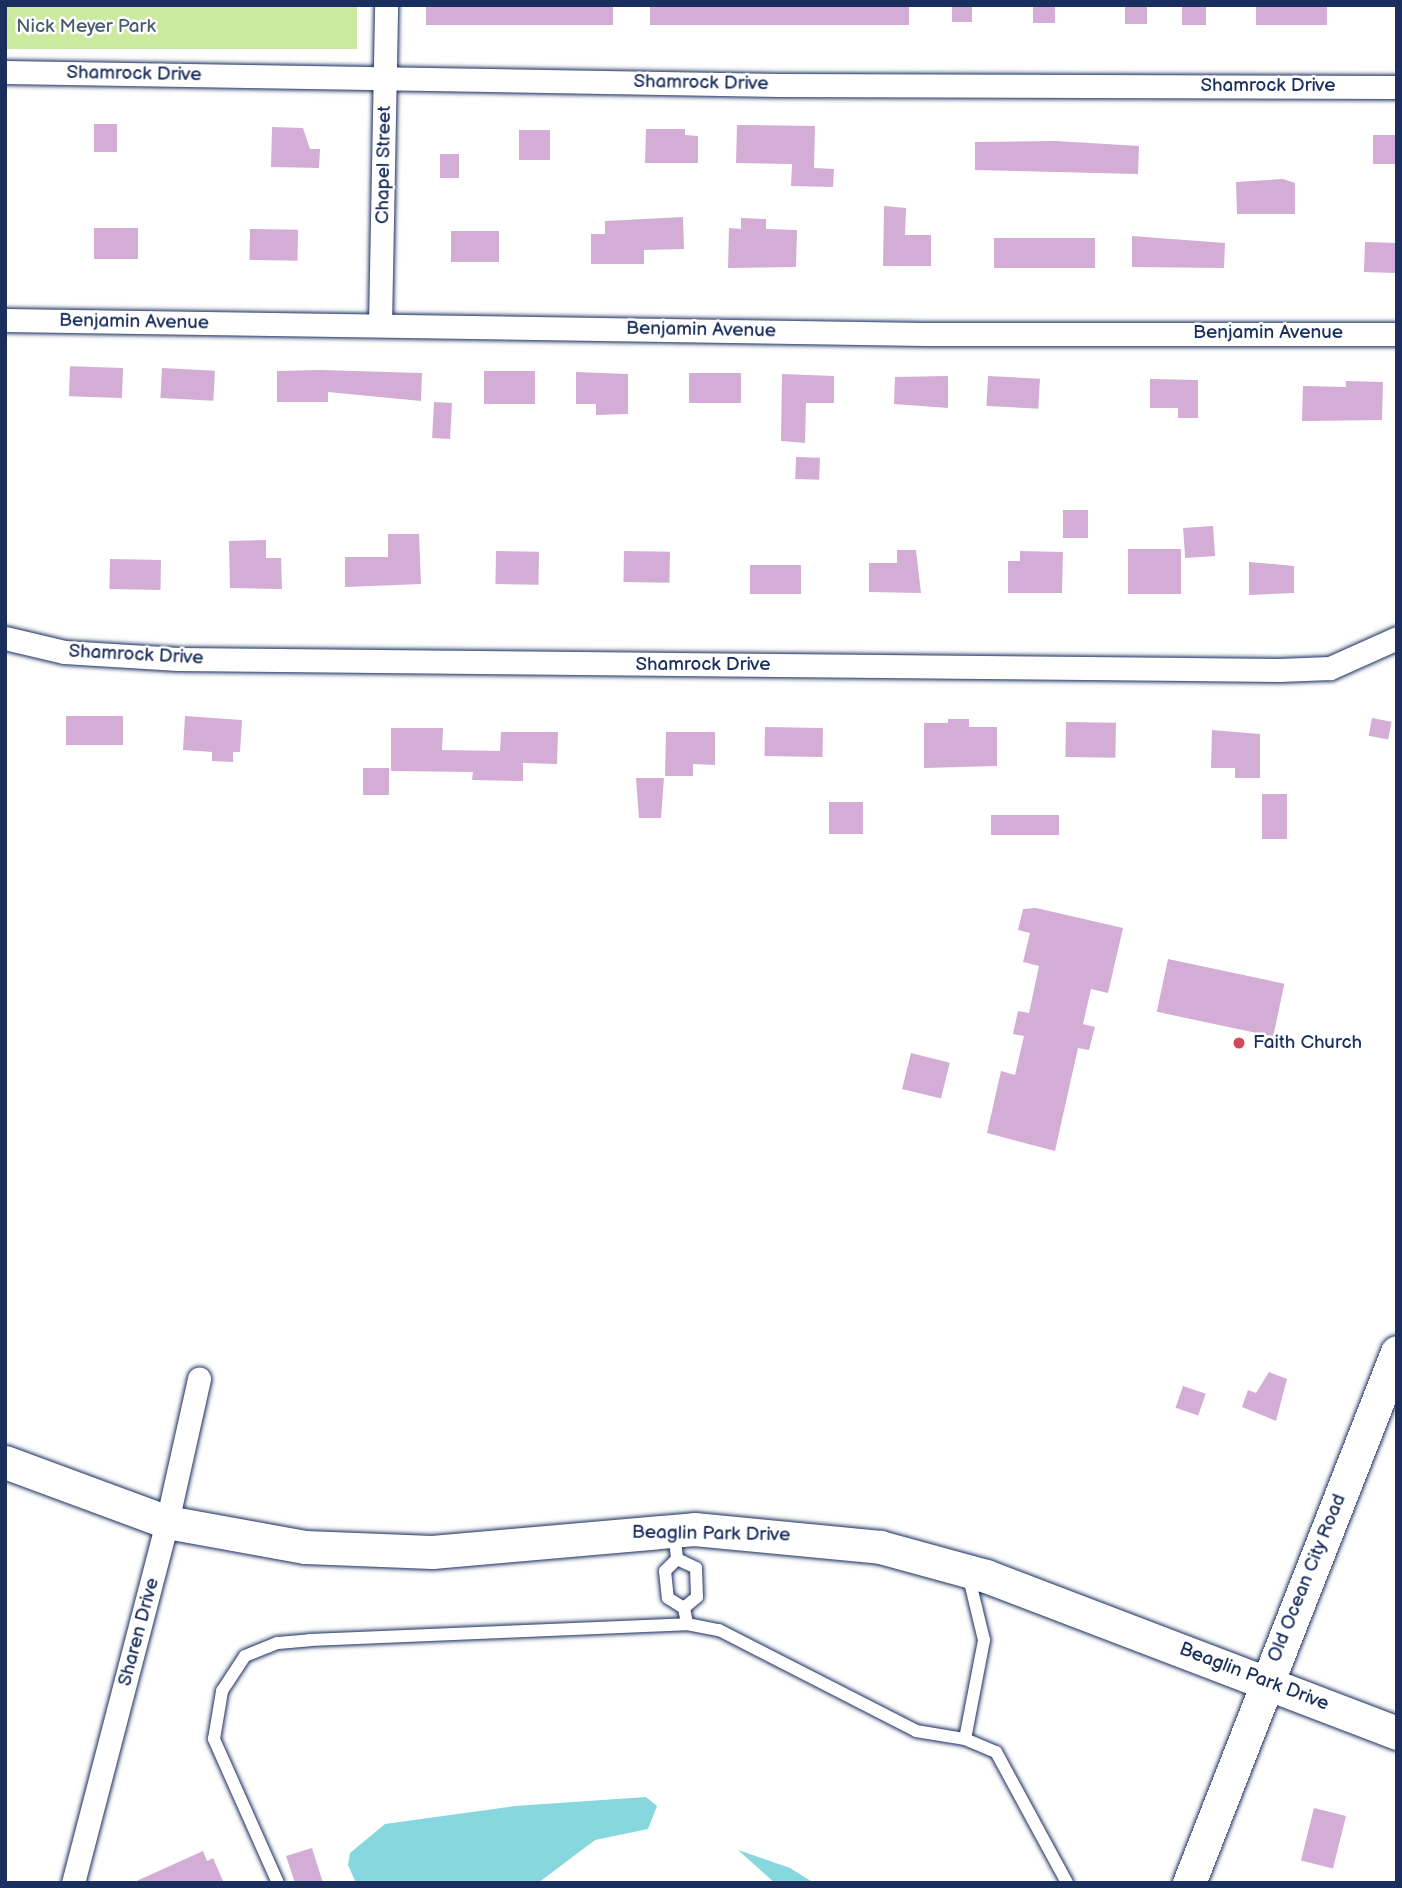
<!DOCTYPE html>
<style>
body{margin:0}
#map{position:relative;width:1402px;height:1888px;overflow:hidden;background:#fff;font-family:"Balsamiq Sans",sans-serif}
div>[style]{position:absolute}
.green>*{inset:0;background:#cce9a0;transform-origin:0 0}
.water>*{inset:0;background:#86d7de}
.building>*{inset:0;background:#d3add5;transform-origin:0 0}
.roads{filter:drop-shadow(0 0 2px #1b2f5e) drop-shadow(0 0 2px #1b2f5e)}
.service>*{height:12px;margin:-6px;padding:0 6px;transform-origin:6px;border-radius:6px;background:#fff}
.minor>*{height:23px;margin:-11.5px;padding:0 11.5px;transform-origin:11.5px;border-radius:11.5px;background:#fff}
.secondary>*{height:33px;margin:-16.5px;padding:0 16.5px;transform-origin:16.5px;border-radius:16.5px;background:#fff}
.dots>*{width:19px;height:19px;translate:-50% -50%;box-sizing:border-box;border:4px solid #fff;border-radius:50%}
span{translate:-50% -50%;white-space:nowrap;text-align:center;line-height:1.15;-webkit-text-stroke:5px #fff;paint-order:stroke}
.park-label{font-size:19px;color:#475e6e}
.street-label{font-size:19px;color:#1b2f5e}
.poi-label{font-size:19px;color:#1b2f5e}
.left{translate:0 -50%;text-align:left}
.frame{position:absolute;inset:0;border:7px solid #1b2f5e;pointer-events:none}
</style>
<div id="map">
<div class="green">
<i style="left:5px;top:5px;width:352px;height:44px"></i>
</div>
<div class="water">
<i style="clip-path:polygon(646px 1797px,657px 1806px,648px 1829px,595px 1840px,538px 1883px,356px 1883px,348px 1865px,350px 1853px,385px 1824px,515px 1806px)"></i>
<i style="clip-path:polygon(738px 1850px,790px 1868px,814px 1883px,775px 1883px)"></i>
</div>
<div class="building">
<i style="left:426px;top:5px;width:187px;height:20px"></i>
<i style="left:650px;top:5px;width:259px;height:20px"></i>
<i style="left:952px;top:5px;width:20px;height:17px"></i>
<i style="left:1033px;top:5px;width:22px;height:18px"></i>
<i style="left:1125px;top:5px;width:22px;height:19px"></i>
<i style="left:1182px;top:5px;width:24px;height:20px"></i>
<i style="left:1256px;top:5px;width:71px;height:20px"></i>
<i style="left:94px;top:124px;width:23px;height:28px"></i>
<i style="clip-path:polygon(737px 125px,815px 126px,814px 168px,834px 169px,833px 187px,791px 186px,792px 164px,736px 163px)"></i>
<i style="clip-path:polygon(272px 127px,303px 128px,310px 149px,320px 149px,319px 168px,271px 167px)"></i>
<i style="clip-path:polygon(646px 129px,685px 129px,685px 135px,698px 136px,698px 163px,645px 163px)"></i>
<i style="left:519px;top:130px;width:31px;height:30px"></i>
<i style="left:1373px;top:135px;width:24px;height:29px"></i>
<i style="clip-path:polygon(1056px 141px,1139px 146px,1138px 174px,975px 170px,975px 142px)"></i>
<i style="left:440px;top:154px;width:19px;height:24px"></i>
<i style="clip-path:polygon(1283px 179px,1295px 183px,1295px 214px,1237px 214px,1236px 182px)"></i>
<i style="clip-path:polygon(884px 206px,906px 208px,905px 235px,931px 235px,931px 266px,883px 266px)"></i>
<i style="clip-path:polygon(683px 217px,684px 249px,644px 250px,644px 264px,591px 264px,591px 234px,605px 234px,605px 221px)"></i>
<i style="clip-path:polygon(741px 218px,766px 219px,766px 229px,797px 230px,796px 267px,728px 268px,729px 228px,741px 229px)"></i>
<i style="left:94px;top:228px;width:44px;height:31px"></i>
<i style="left:250px;top:229px;width:48px;height:31px;rotate:1deg"></i>
<i style="left:451px;top:231px;width:48px;height:31px"></i>
<i style="clip-path:polygon(1132px 236px,1225px 243px,1224px 268px,1132px 267px)"></i>
<i style="left:994px;top:238px;width:101px;height:30px"></i>
<i style="left:1365px;top:242px;width:32px;height:30px;rotate:2deg"></i>
<i style="left:123px;top:368px;width:30px;height:53px;rotate:92deg"></i>
<i style="left:162px;top:368px;width:53px;height:30px;rotate:3deg"></i>
<i style="clip-path:polygon(320px 370px,422px 373px,421px 401px,328px 392px,328px 402px,277px 402px,277px 371px)"></i>
<i style="left:535px;top:371px;width:33px;height:51px;rotate:90deg"></i>
<i style="clip-path:polygon(576px 372px,628px 374px,628px 414px,596px 415px,596px 404px,576px 404px)"></i>
<i style="left:741px;top:373px;width:30px;height:52px;rotate:90deg"></i>
<i style="clip-path:polygon(782px 374px,834px 376px,834px 403px,806px 403px,805px 443px,781px 441px)"></i>
<i style="clip-path:polygon(948px 376px,948px 408px,894px 404px,895px 377px)"></i>
<i style="left:988px;top:376px;width:52px;height:30px;rotate:3deg"></i>
<i style="clip-path:polygon(1150px 379px,1198px 380px,1198px 418px,1178px 418px,1178px 408px,1150px 408px)"></i>
<i style="clip-path:polygon(1346px 381px,1383px 382px,1382px 420px,1302px 421px,1303px 386px,1346px 387px)"></i>
<i style="left:434px;top:402px;width:18px;height:36px;rotate:3deg"></i>
<i style="left:796px;top:457px;width:24px;height:22px;rotate:2deg"></i>
<i style="left:1063px;top:510px;width:25px;height:28px"></i>
<i style="left:1213px;top:526px;width:30px;height:30px;rotate:86deg"></i>
<i style="clip-path:polygon(388px 534px,419px 534px,421px 584px,345px 587px,345px 557px,388px 557px)"></i>
<i style="clip-path:polygon(266px 540px,266px 558px,281px 558px,282px 589px,230px 588px,229px 541px)"></i>
<i style="left:1181px;top:549px;width:45px;height:53px;rotate:90deg"></i>
<i style="clip-path:polygon(897px 550px,916px 550px,921px 593px,869px 592px,869px 563px,897px 563px)"></i>
<i style="left:496px;top:551px;width:43px;height:33px;rotate:1deg"></i>
<i style="left:624px;top:551px;width:46px;height:31px;rotate:1deg"></i>
<i style="clip-path:polygon(1020px 551px,1063px 552px,1062px 593px,1008px 593px,1008px 561px,1020px 561px)"></i>
<i style="left:110px;top:559px;width:51px;height:30px;rotate:1deg"></i>
<i style="clip-path:polygon(1249px 562px,1294px 566px,1294px 593px,1249px 595px)"></i>
<i style="left:750px;top:565px;width:51px;height:29px"></i>
<i style="left:66px;top:716px;width:57px;height:29px"></i>
<i style="clip-path:polygon(185px 716px,242px 720px,240px 752px,233px 752px,233px 762px,212px 761px,212px 752px,183px 750px)"></i>
<i style="left:1372px;top:718px;width:20px;height:18px;rotate:11deg"></i>
<i style="clip-path:polygon(948px 719px,969px 719px,969px 727px,997px 727px,997px 766px,924px 768px,924px 723px,948px 723px)"></i>
<i style="left:1066px;top:722px;width:50px;height:35px;rotate:1deg"></i>
<i style="left:765px;top:727px;width:58px;height:29px;rotate:1deg"></i>
<i style="clip-path:polygon(391px 728px,443px 728px,442px 750px,500px 751px,501px 732px,558px 732px,557px 764px,523px 763px,523px 781px,472px 780px,473px 772px,391px 771px)"></i>
<i style="clip-path:polygon(1212px 730px,1260px 734px,1260px 778px,1235px 778px,1235px 768px,1211px 768px)"></i>
<i style="clip-path:polygon(666px 732px,715px 732px,715px 765px,693px 764px,693px 776px,665px 776px)"></i>
<i style="left:363px;top:768px;width:26px;height:27px"></i>
<i style="clip-path:polygon(636px 778px,664px 778px,661px 818px,639px 818px)"></i>
<i style="left:1287px;top:794px;width:45px;height:25px;rotate:90deg"></i>
<i style="left:829px;top:802px;width:34px;height:32px"></i>
<i style="left:1059px;top:815px;width:20px;height:68px;rotate:90deg"></i>
<i style="clip-path:polygon(1036px 908px,1123px 928px,1108px 993px,1091px 989px,1083px 1024px,1095px 1027px,1089px 1050px,1078px 1048px,1055px 1151px,987px 1133px,1001px 1071px,1015px 1075px,1024px 1036px,1013px 1034px,1018px 1011px,1029px 1013px,1039px 966px,1023px 962px,1030px 933px,1018px 930px,1023px 909px)"></i>
<i style="left:1168px;top:959px;width:119px;height:54px;rotate:12deg"></i>
<i style="left:911px;top:1053px;width:40px;height:37px;rotate:14deg"></i>
<i style="clip-path:polygon(1269px 1372px,1287px 1379px,1276px 1421px,1242px 1407px,1248px 1390px,1256px 1393px)"></i>
<i style="left:1183px;top:1386px;width:24px;height:23px;rotate:19deg"></i>
<i style="left:1314px;top:1808px;width:33px;height:54px;rotate:14deg"></i>
<i style="clip-path:polygon(312px 1848px,323px 1883px,295px 1883px,286px 1856px)"></i>
<i style="clip-path:polygon(203px 1851px,207px 1861px,213px 1858px,224px 1883px,132px 1883px)"></i>
</div>
<div class="roads">
<div class="service">
<i style="left:674px;top:1530px;width:29px;rotate:84deg"></i>
<i style="left:677px;top:1559px;width:17px;rotate:135deg"></i>
<i style="left:665px;top:1571px;width:27px;rotate:84deg"></i>
<i style="left:668px;top:1598px;width:19px;rotate:32deg"></i>
<i style="left:684px;top:1608px;width:16px;rotate:79deg"></i>
<i style="left:677px;top:1559px;width:21px;rotate:25deg"></i>
<i style="left:696px;top:1568px;width:29px;rotate:88deg"></i>
<i style="left:697px;top:1597px;width:17px;rotate:140deg"></i>
<i style="left:965px;top:1739px;width:101px;rotate:-79.1deg"></i>
<i style="left:984px;top:1640px;width:68px;rotate:-103.6deg"></i>
<i style="left:278px;top:1883px;width:158px;rotate:-114deg"></i>
<i style="left:214px;top:1739px;width:49px;rotate:-80.5deg"></i>
<i style="left:222px;top:1691px;width:42px;rotate:-56.7deg"></i>
<i style="left:245px;top:1656px;width:35px;rotate:-22deg"></i>
<i style="left:278px;top:1643px;width:32px;rotate:-5deg"></i>
<i style="left:310px;top:1640px;width:377px;rotate:-2.4deg"></i>
<i style="left:687px;top:1624px;width:33px;rotate:11deg"></i>
<i style="left:719px;top:1630px;width:221px;rotate:27.1deg"></i>
<i style="left:916px;top:1731px;width:50px;rotate:9.3deg"></i>
<i style="left:965px;top:1739px;width:34px;rotate:23deg"></i>
<i style="left:996px;top:1752px;width:149px;rotate:61.5deg"></i>
</div>
<div class="minor">
<i style="left:5px;top:72px;width:774px;rotate:0.96deg"></i>
<i style="left:779px;top:85px;width:618px;rotate:0.19deg"></i>
<i style="left:5px;top:320px;width:920px;rotate:0.87deg"></i>
<i style="left:925px;top:334px;width:472px"></i>
<i style="left:380px;top:325px;width:320px;rotate:-88.9deg"></i>
<i style="left:5px;top:638px;width:61px;rotate:13.3deg"></i>
<i style="left:64px;top:652px;width:114px;rotate:3.5deg"></i>
<i style="left:178px;top:659px;width:1101px;rotate:0.57deg"></i>
<i style="left:1279px;top:670px;width:51px;rotate:-2.2deg"></i>
<i style="left:1330px;top:668px;width:73px;rotate:-24.1deg"></i>
<i style="left:73px;top:1883px;width:373px;rotate:-75.4deg"></i>
<i style="left:167px;top:1522px;width:147px;rotate:-77.4deg"></i>
</div>
<div class="secondary">
<i style="left:5px;top:1462px;width:173px;rotate:20.3deg"></i>
<i style="left:167px;top:1522px;width:140px;rotate:10.3deg"></i>
<i style="left:305px;top:1547px;width:127px;rotate:2.3deg"></i>
<i style="left:432px;top:1552px;width:263px;rotate:-5deg"></i>
<i style="left:694px;top:1529px;width:187px;rotate:5.5deg"></i>
<i style="left:880px;top:1547px;width:110px;rotate:15.3deg"></i>
<i style="left:986px;top:1576px;width:440px;rotate:20.9deg"></i>
<i style="left:1189px;top:1883px;width:570px;rotate:-68.61deg"></i>
</div>
</div>
<div class="dots">
<i style="left:1239px;top:1043px;background:#d1495b"></i>
</div>
<div class="park-label">
<span style="left:86px;top:27px">Nick Meyer Park</span>
</div>
<div class="street-label">
<span style="left:134px;top:74px;rotate:1deg">Shamrock Drive</span>
<span style="left:701px;top:83px;rotate:1deg">Shamrock Drive</span>
<span style="left:1268px;top:86px">Shamrock Drive</span>
<span style="left:384px;top:165px;rotate:-89deg">Chapel Street</span>
<span style="left:134px;top:322px;rotate:1deg">Benjamin Avenue</span>
<span style="left:701px;top:330px;rotate:1deg">Benjamin Avenue</span>
<span style="left:1268px;top:333px">Benjamin Avenue</span>
<span style="left:136px;top:655px;rotate:3deg">Shamrock Drive</span>
<span style="left:703px;top:665px">Shamrock Drive</span>
<span style="left:711px;top:1534px;rotate:1deg">Beaglin Park Drive</span>
<span style="left:1307px;top:1578px;rotate:-68deg">Old Ocean City Road</span>
<span style="left:139px;top:1632px;rotate:-75deg">Sharen Drive</span>
<span style="left:1254px;top:1677px;rotate:21deg">Beaglin Park Drive</span>
</div>
<div class="poi-label">
<span class="left" style="left:1253px;top:1043px">Faith Church</span>
</div>
<div class="frame"></div>
</div>
